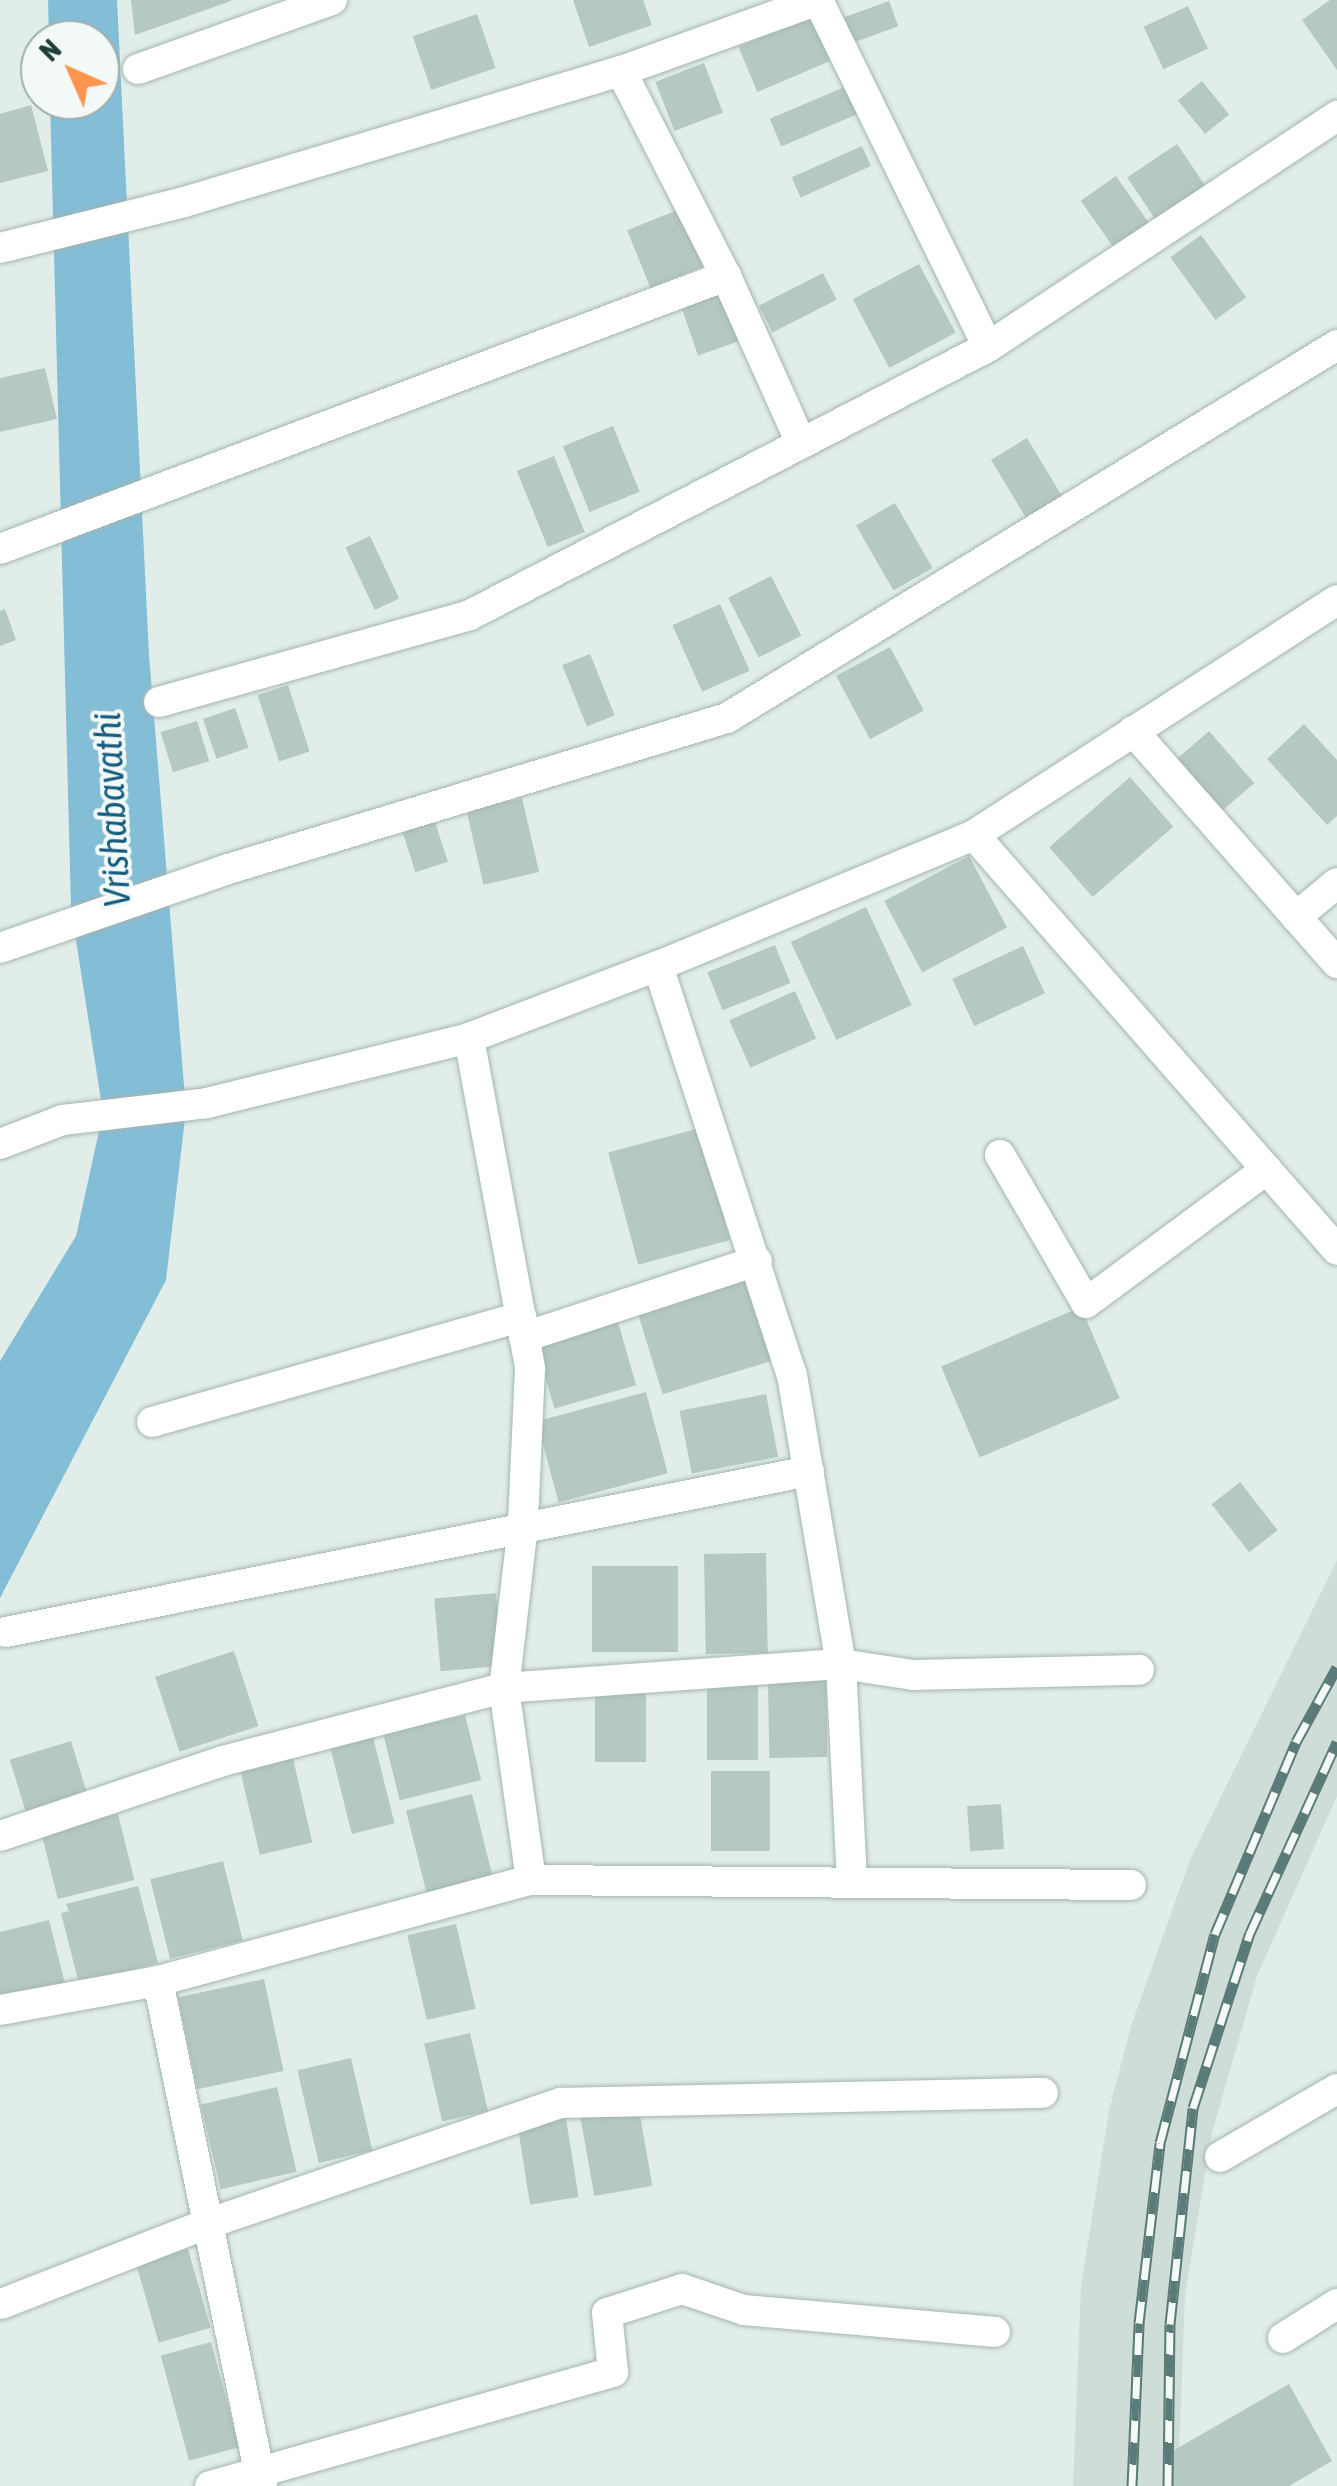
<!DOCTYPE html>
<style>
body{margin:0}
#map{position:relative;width:1337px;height:2486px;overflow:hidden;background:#e1ede9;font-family:"Asap Condensed",sans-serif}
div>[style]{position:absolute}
.built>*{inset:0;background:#cfddd9}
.water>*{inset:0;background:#84bdd6}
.building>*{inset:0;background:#b6c8c3;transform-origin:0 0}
.roads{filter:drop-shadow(0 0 2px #a3b5b1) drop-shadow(0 0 2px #a3b5b1)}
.minor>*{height:30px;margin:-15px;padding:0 15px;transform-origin:15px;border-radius:15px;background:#fff}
.rail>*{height:11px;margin-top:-5.5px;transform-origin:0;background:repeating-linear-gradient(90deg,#f2f9f6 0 22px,#5a7b77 0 44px);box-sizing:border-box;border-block:2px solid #5a7b77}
span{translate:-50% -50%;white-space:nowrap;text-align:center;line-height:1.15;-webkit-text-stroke:8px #f2f9f6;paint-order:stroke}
.water-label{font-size:38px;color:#155d80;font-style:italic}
.north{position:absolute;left:20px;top:20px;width:100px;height:100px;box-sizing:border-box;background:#f2f9f6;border:2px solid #9eafab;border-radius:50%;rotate:315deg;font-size:28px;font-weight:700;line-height:40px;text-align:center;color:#203f3b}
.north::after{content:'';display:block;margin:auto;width:35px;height:45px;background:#fd954f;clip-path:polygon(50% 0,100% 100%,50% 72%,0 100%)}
</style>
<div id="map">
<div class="built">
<i style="clip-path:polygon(1337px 1560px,1337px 1796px,1257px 1976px,1212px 2133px,1185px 2295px,1178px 2486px,1073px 2486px,1081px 2285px,1109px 2111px,1131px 2026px,1190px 1860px)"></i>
</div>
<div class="water">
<i style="clip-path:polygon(48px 0,117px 0,149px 655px,186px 1110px,166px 1280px,0 1598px,0 1361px,76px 1236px,103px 1113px,71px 908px,50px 100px,100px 100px,100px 40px,49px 40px)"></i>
</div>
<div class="building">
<i style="clip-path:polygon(131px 0,231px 0,231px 1px,135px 35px)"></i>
<i style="clip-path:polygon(573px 0,643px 0,652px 25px,589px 47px)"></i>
<i style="clip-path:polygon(1330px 0,1337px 0,1337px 70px,1302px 20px)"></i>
<i style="left:889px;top:1px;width:27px;height:50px;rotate:70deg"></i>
<i style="left:1188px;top:6px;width:47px;height:49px;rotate:65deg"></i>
<i style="left:477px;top:14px;width:57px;height:68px;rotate:71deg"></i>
<i style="left:811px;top:16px;width:49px;height:79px;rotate:67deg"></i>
<i style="left:704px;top:63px;width:53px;height:52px;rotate:69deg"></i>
<i style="left:1202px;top:81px;width:43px;height:31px;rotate:51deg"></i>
<i style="left:847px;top:86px;width:30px;height:84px;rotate:67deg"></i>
<i style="clip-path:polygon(31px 105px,48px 171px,0 183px,0 114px)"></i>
<i style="left:1177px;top:144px;width:52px;height:60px;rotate:56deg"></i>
<i style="left:862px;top:146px;width:22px;height:77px;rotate:66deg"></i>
<i style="left:1116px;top:176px;width:60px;height:43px;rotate:55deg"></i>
<i style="left:680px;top:209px;width:62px;height:57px;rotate:68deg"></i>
<i style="left:1201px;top:235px;width:77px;height:38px;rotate:54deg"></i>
<i style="left:919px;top:264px;width:78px;height:75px;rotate:62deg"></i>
<i style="left:823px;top:273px;width:30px;height:72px;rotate:63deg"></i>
<i style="left:722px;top:290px;width:54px;height:44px;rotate:71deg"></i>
<i style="clip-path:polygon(45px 368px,57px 419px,0 432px,0 378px)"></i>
<i style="left:613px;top:426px;width:71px;height:54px;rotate:68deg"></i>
<i style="left:1027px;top:438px;width:72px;height:42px;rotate:59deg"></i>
<i style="left:554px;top:456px;width:82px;height:40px;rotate:68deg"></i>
<i style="left:895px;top:503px;width:75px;height:45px;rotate:60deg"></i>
<i style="left:370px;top:536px;width:69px;height:27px;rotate:65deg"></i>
<i style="left:771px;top:576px;width:67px;height:48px;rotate:63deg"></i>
<i style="left:720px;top:604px;width:73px;height:52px;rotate:66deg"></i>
<i style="clip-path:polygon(5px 609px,16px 640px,0 646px,0 611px)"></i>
<i style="left:890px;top:647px;width:72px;height:61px;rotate:62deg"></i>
<i style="left:590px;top:654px;width:66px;height:30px;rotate:68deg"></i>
<i style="left:288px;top:685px;width:70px;height:32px;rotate:72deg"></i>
<i style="left:235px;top:708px;width:42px;height:34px;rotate:71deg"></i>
<i style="left:197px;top:721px;width:42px;height:38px;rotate:73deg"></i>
<i style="clip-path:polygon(1304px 724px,1337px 760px,1337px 816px,1327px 825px,1267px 759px)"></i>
<i style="left:1209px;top:731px;width:69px;height:45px;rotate:49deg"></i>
<i style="left:1130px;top:777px;width:66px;height:107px;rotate:49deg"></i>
<i style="left:522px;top:798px;width:76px;height:57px;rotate:77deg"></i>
<i style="left:434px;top:819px;width:45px;height:34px;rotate:72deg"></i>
<i style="left:969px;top:856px;width:81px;height:96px;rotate:62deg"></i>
<i style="left:866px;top:907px;width:108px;height:83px;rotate:65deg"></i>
<i style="left:775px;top:945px;width:41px;height:73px;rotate:68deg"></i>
<i style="left:1023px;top:946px;width:52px;height:78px;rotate:65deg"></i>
<i style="left:795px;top:991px;width:52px;height:72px;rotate:66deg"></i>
<i style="left:700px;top:1128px;width:116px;height:95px;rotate:75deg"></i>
<i style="left:749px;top:1280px;width:84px;height:116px;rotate:73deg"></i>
<i style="left:1081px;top:1307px;width:99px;height:152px;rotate:67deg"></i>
<i style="left:616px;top:1315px;width:73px;height:85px;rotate:74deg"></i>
<i style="left:646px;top:1392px;width:84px;height:113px;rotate:75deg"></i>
<i style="left:766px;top:1394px;width:64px;height:88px;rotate:79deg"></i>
<i style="left:1240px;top:1482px;width:61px;height:36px;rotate:52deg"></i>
<i style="left:766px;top:1553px;width:100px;height:62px;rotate:89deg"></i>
<i style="left:592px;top:1566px;width:86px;height:86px"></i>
<i style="left:496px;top:1593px;width:73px;height:62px;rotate:85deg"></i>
<i style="left:234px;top:1651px;width:79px;height:83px;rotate:72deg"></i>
<i style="left:707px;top:1681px;width:51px;height:79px"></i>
<i style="left:826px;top:1681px;width:76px;height:58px;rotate:89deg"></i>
<i style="left:646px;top:1690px;width:72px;height:51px;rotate:90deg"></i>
<i style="left:465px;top:1715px;width:67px;height:84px;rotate:76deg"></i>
<i style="left:372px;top:1733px;width:93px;height:44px;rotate:76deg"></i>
<i style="left:71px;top:1741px;width:59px;height:64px;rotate:73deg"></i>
<i style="left:291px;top:1750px;width:95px;height:54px;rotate:77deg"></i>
<i style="left:770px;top:1771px;width:80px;height:59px;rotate:90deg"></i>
<i style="left:472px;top:1794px;width:93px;height:68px;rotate:76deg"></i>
<i style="left:1001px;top:1804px;width:45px;height:34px;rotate:86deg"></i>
<i style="left:118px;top:1814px;width:68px;height:79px;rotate:76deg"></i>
<i style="left:223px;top:1861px;width:82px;height:75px;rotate:76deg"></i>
<i style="clip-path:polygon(138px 1886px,158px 1963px,79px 1984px,61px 1913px,69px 1911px,66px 1904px)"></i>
<i style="clip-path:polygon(49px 1920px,66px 1988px,0 2004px,0 1932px)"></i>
<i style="left:456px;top:1924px;width:87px;height:50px;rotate:77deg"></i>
<i style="left:264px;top:1979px;width:94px;height:88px;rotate:78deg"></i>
<i style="left:470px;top:2033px;width:80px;height:47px;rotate:77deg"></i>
<i style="left:351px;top:2058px;width:95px;height:55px;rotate:77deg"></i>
<i style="left:277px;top:2087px;width:87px;height:78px;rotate:77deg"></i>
<i style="left:638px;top:2104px;width:83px;height:59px;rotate:80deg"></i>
<i style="left:566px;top:2118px;width:80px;height:49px;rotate:81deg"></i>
<i style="left:188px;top:2249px;width:82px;height:54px;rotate:74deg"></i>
<i style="left:211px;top:2342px;width:109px;height:52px;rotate:75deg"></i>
<i style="clip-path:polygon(1289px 2384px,1332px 2461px,1289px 2486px,1172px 2486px,1164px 2456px)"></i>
</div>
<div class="roads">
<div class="minor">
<i style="left:138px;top:69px;width:206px;rotate:-19.6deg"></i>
<i style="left:621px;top:71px;width:230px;rotate:62.9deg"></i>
<i style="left:726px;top:276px;width:183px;rotate:65.8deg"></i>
<i style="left:0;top:248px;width:190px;rotate:-14deg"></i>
<i style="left:184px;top:202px;width:456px;rotate:-16.7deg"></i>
<i style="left:621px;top:71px;width:209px;rotate:-19.8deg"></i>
<i style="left:818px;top:0;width:386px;rotate:63.9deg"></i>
<i style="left:0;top:549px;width:776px;rotate:-20.61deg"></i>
<i style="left:159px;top:702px;width:323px;rotate:-15.6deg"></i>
<i style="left:470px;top:615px;width:583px;rotate:-27.36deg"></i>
<i style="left:988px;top:347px;width:419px;rotate:-33.5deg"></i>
<i style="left:1133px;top:731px;width:309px;rotate:48.7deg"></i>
<i style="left:974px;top:835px;width:551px;rotate:48.82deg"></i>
<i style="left:1296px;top:917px;width:53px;rotate:-39.7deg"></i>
<i style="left:0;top:948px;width:238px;rotate:-19.1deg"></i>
<i style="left:225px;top:870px;width:525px;rotate:-16.85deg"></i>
<i style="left:727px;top:718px;width:715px;rotate:-31.44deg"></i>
<i style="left:658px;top:966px;width:430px;rotate:71.9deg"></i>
<i style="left:792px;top:1375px;width:293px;rotate:80.4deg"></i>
<i style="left:841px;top:1664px;width:73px;rotate:8.7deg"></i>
<i style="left:913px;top:1675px;width:226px;rotate:-1.3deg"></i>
<i style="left:469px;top:1038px;width:336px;rotate:79.5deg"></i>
<i style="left:530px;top:1368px;width:157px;rotate:92.6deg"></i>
<i style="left:523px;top:1525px;width:164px;rotate:96.6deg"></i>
<i style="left:504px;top:1688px;width:194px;rotate:82deg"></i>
<i style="left:0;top:1144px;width:67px;rotate:-20.9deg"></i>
<i style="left:63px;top:1120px;width:145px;rotate:-6.7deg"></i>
<i style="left:207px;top:1103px;width:270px;rotate:-13.9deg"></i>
<i style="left:469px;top:1038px;width:202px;rotate:-20.9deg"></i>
<i style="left:658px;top:966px;width:342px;rotate:-22.5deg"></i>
<i style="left:974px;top:835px;width:432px;rotate:-32.9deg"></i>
<i style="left:1000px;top:1155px;width:171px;rotate:59.8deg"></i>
<i style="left:1086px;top:1303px;width:225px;rotate:-36.5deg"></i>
<i style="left:524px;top:1337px;width:245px;rotate:-18.1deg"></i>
<i style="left:152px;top:1422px;width:384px;rotate:-15.9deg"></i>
<i style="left:6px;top:1632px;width:819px;rotate:-11.34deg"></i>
<i style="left:0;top:1836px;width:235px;rotate:-18.6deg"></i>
<i style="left:223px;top:1761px;width:290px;rotate:-14.6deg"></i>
<i style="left:504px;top:1688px;width:338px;rotate:-4.1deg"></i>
<i style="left:841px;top:1664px;width:218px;rotate:87.1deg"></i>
<i style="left:158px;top:1981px;width:516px;rotate:78.36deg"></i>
<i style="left:0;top:2010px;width:161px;rotate:-10.4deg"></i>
<i style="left:158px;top:1981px;width:386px;rotate:-15.2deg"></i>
<i style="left:531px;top:1880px;width:600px;rotate:0.48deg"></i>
<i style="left:1220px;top:2157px;width:135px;rotate:-30.2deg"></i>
<i style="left:1px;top:2304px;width:218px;rotate:-21.3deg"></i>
<i style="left:204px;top:2225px;width:377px;rotate:-18.9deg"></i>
<i style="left:561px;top:2103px;width:482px;rotate:-1.2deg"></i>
<i style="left:1283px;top:2338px;width:64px;rotate:-32.2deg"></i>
<i style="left:210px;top:2486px;width:419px;rotate:-15.8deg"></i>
<i style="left:613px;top:2372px;width:59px;rotate:-95.8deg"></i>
<i style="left:607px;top:2313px;width:79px;rotate:-17.7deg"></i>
<i style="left:682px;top:2289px;width:65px;rotate:18.7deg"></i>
<i style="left:744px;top:2310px;width:252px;rotate:5deg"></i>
</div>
</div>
<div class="rail">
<i style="left:1132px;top:2486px;width:163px;rotate:-87.5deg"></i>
<i style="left:1139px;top:2323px;width:181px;rotate:-83.3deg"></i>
<i style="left:1160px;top:2143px;width:216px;rotate:-75.3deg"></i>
<i style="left:1215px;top:1934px;width:208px;rotate:-67.1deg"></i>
<i style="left:1296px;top:1742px;width:85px;rotate:-61.3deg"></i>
<i style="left:1168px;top:2486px;width:162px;rotate:-89.3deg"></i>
<i style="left:1170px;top:2324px;width:217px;rotate:-83.9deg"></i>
<i style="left:1193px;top:2108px;width:184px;rotate:-72deg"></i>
<i style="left:1250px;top:1933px;width:210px;rotate:-65.5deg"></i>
</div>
<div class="water-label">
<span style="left:112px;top:810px;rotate:-93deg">Vrishabavathi</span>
</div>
<div class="north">N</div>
</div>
